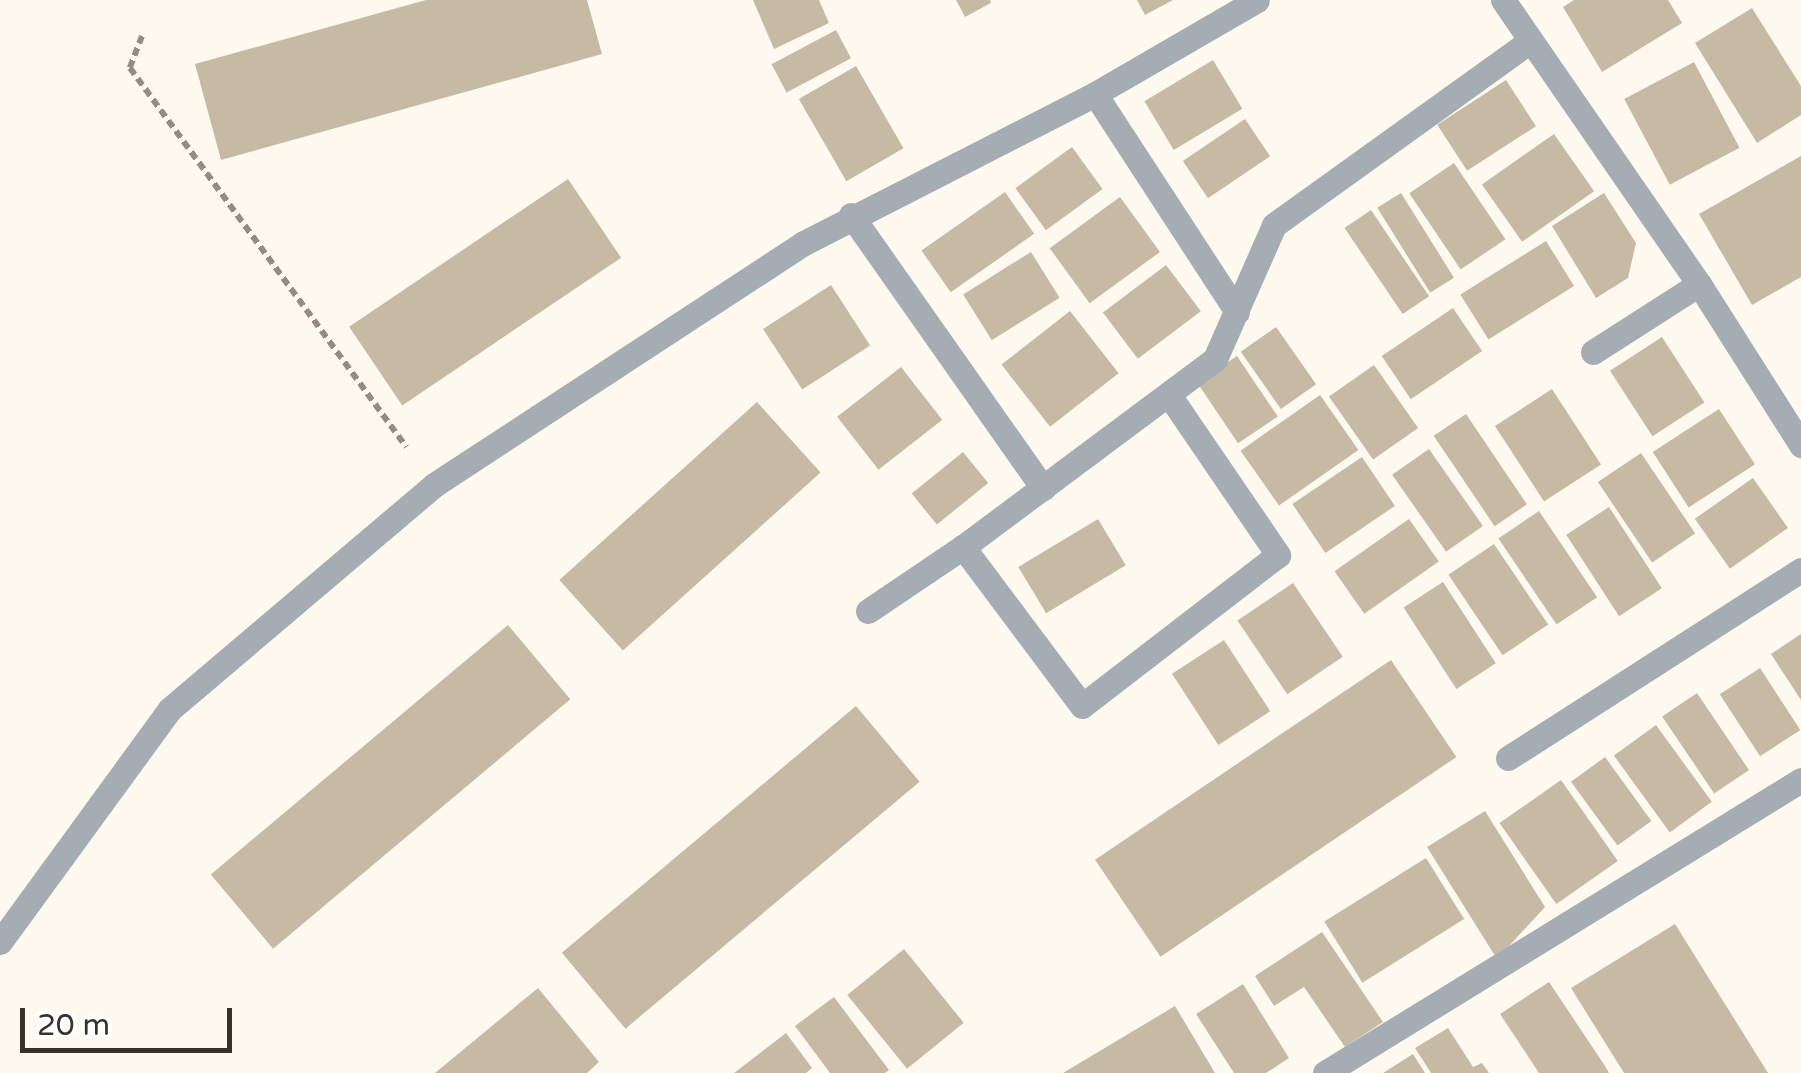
<!DOCTYPE html>
<style>
body{margin:0}
#map{position:relative;width:1801px;height:1073px;overflow:hidden;background:#fff9f0;font-family:"Varela Round",sans-serif}
div>[style]{position:absolute}
.building>*{inset:0;background:#c7baa4;transform-origin:0 0}
.path>*{height:6px;margin-top:-3px;transform-origin:0;background:repeating-linear-gradient(90deg,#928c83 0 8px,transparent 0 13px)}
.service>*{height:25px;margin:-12.5px;padding:0 12.5px;transform-origin:12.5px;border-radius:12.5px;background:#a4adb4}
.minor>*{height:25px;margin:-12.5px;padding:0 12.5px;transform-origin:12.5px;border-radius:12.5px;background:#a4adb4}
span{translate:-50% -50%;white-space:nowrap;text-align:center;line-height:1.15;-webkit-text-stroke:8px #fff;paint-order:stroke}
.scale{position:absolute;left:20px;top:1008px;width:212px;height:45px;box-sizing:border-box;border:5px solid #38332a;border-top:0;padding-left:12px;font-size:30px;line-height:35px;white-space:nowrap;color:#38332a;-webkit-text-stroke:8px #fff;paint-order:stroke}
</style>
<div id="map">
<div class="building">
<i style="clip-path:polygon(426px 0,587px 0,602px 54px,221px 160px,195px 64px)"></i>
<i style="clip-path:polygon(753px 0,819px 0,829px 23px,774px 49px)"></i>
<i style="clip-path:polygon(956px 0,990px 0,991px 3px,965px 17px)"></i>
<i style="clip-path:polygon(1137px 0,1173px 0,1145px 15px)"></i>
<i style="clip-path:polygon(1574px 0,1668px 0,1682px 23px,1602px 72px,1563px 7px)"></i>
<i style="clip-path:polygon(1752px 8px,1801px 86px,1801px 115px,1757px 143px,1695px 43px)"></i>
<i style="left:836px;top:30px;width:32px;height:73px;rotate:62deg"></i>
<i style="left:1213px;top:60px;width:57px;height:80px;rotate:59deg"></i>
<i style="left:1694px;top:62px;width:97px;height:79px;rotate:62deg"></i>
<i style="left:856px;top:66px;width:95px;height:66px;rotate:60deg"></i>
<i style="left:1506px;top:80px;width:55px;height:82px;rotate:57deg"></i>
<i style="left:1245px;top:119px;width:45px;height:75px;rotate:56deg"></i>
<i style="left:1554px;top:134px;width:70px;height:88px;rotate:55deg"></i>
<i style="left:1072px;top:147px;width:52px;height:70px;rotate:54deg"></i>
<i style="clip-path:polygon(1801px 156px,1801px 277px,1752px 305px,1699px 214px)"></i>
<i style="left:1454px;top:163px;width:92px;height:54px;rotate:56deg"></i>
<i style="left:568px;top:179px;width:95px;height:264px;rotate:56deg"></i>
<i style="left:1005px;top:192px;width:51px;height:102px;rotate:55deg"></i>
<i style="left:1401px;top:193px;width:100px;height:28px;rotate:58deg"></i>
<i style="clip-path:polygon(1604px 193px,1636px 243px,1628px 278px,1596px 298px,1552px 226px)"></i>
<i style="left:1120px;top:197px;width:68px;height:87px;rotate:54deg"></i>
<i style="left:1371px;top:210px;width:104px;height:32px;rotate:56deg"></i>
<i style="left:1546px;top:241px;width:53px;height:101px;rotate:58deg"></i>
<i style="left:1031px;top:252px;width:54px;height:80px;rotate:58deg"></i>
<i style="left:1166px;top:265px;width:58px;height:79px;rotate:53deg"></i>
<i style="left:831px;top:285px;width:72px;height:81px;rotate:57deg"></i>
<i style="left:1453px;top:308px;width:52px;height:86px;rotate:56deg"></i>
<i style="left:1070px;top:311px;width:79px;height:87px;rotate:52deg"></i>
<i style="left:1276px;top:327px;width:70px;height:43px;rotate:55deg"></i>
<i style="left:1662px;top:337px;width:78px;height:62px;rotate:57deg"></i>
<i style="left:1237px;top:356px;width:73px;height:48px;rotate:56deg"></i>
<i style="left:1374px;top:365px;width:77px;height:55px;rotate:55deg"></i>
<i style="left:901px;top:367px;width:67px;height:81px;rotate:52deg"></i>
<i style="left:1552px;top:389px;width:90px;height:68px;rotate:57deg"></i>
<i style="left:1320px;top:395px;width:67px;height:97px;rotate:55deg"></i>
<i style="left:757px;top:402px;width:95px;height:266px;rotate:48deg"></i>
<i style="left:1719px;top:409px;width:66px;height:79px;rotate:57deg"></i>
<i style="left:1466px;top:414px;width:109px;height:39px;rotate:56deg"></i>
<i style="left:1429px;top:449px;width:94px;height:45px;rotate:55deg"></i>
<i style="left:963px;top:452px;width:40px;height:66px;rotate:51deg"></i>
<i style="left:1641px;top:453px;width:97px;height:52px;rotate:56deg"></i>
<i style="left:1362px;top:457px;width:59px;height:84px;rotate:56deg"></i>
<i style="left:1753px;top:478px;width:61px;height:71px;rotate:55deg"></i>
<i style="left:1609px;top:507px;width:97px;height:51px;rotate:57deg"></i>
<i style="left:1539px;top:511px;width:104px;height:49px;rotate:56deg"></i>
<i style="left:1098px;top:519px;width:54px;height:93px;rotate:59deg"></i>
<i style="left:1409px;top:519px;width:52px;height:91px;rotate:55deg"></i>
<i style="left:1494px;top:544px;width:97px;height:55px;rotate:56deg"></i>
<i style="left:1443px;top:582px;width:97px;height:47px;rotate:57deg"></i>
<i style="left:1293px;top:583px;width:89px;height:67px;rotate:56deg"></i>
<i style="left:508px;top:625px;width:97px;height:388px;rotate:50deg"></i>
<i style="clip-path:polygon(1801px 634px,1801px 700px,1771px 654px)"></i>
<i style="left:1224px;top:640px;width:85px;height:62px;rotate:57deg"></i>
<i style="left:1391px;top:660px;width:117px;height:357px;rotate:56deg"></i>
<i style="left:1760px;top:668px;width:74px;height:48px;rotate:57deg"></i>
<i style="left:1697px;top:693px;width:93px;height:42px;rotate:56deg"></i>
<i style="left:856px;top:706px;width:99px;height:384px;rotate:50deg"></i>
<i style="left:1656px;top:725px;width:95px;height:52px;rotate:54deg"></i>
<i style="left:1605px;top:757px;width:79px;height:42px;rotate:54deg"></i>
<i style="left:1561px;top:780px;width:99px;height:75px;rotate:55deg"></i>
<i style="clip-path:polygon(1485px 811px,1545px 907px,1497px 959px,1427px 847px)"></i>
<i style="left:1426px;top:858px;width:72px;height:120px;rotate:58deg"></i>
<i style="clip-path:polygon(1675px 924px,1768px 1073px,1624px 1073px,1571px 988px)"></i>
<i style="clip-path:polygon(1322px 932px,1383px 1022px,1345px 1047px,1304px 987px,1274px 1006px,1255px 976px)"></i>
<i style="left:904px;top:949px;width:95px;height:73px;rotate:51deg"></i>
<i style="clip-path:polygon(1549px 982px,1605px 1066px,1609px 1073px,1539px 1073px,1500px 1014px)"></i>
<i style="clip-path:polygon(1243px 984px,1289px 1058px,1266px 1073px,1234px 1073px,1196px 1014px)"></i>
<i style="clip-path:polygon(538px 988px,599px 1062px,587px 1073px,435px 1073px)"></i>
<i style="clip-path:polygon(834px 997px,889px 1070px,885px 1073px,830px 1073px,795px 1026px)"></i>
<i style="clip-path:polygon(1175px 1006px,1215px 1073px,1063px 1073px)"></i>
<i style="clip-path:polygon(1448px 1028px,1473px 1067px,1482px 1063px,1489px 1073px,1431px 1073px,1415px 1048px)"></i>
<i style="clip-path:polygon(786px 1033px,812px 1068px,806px 1073px,734px 1073px)"></i>
<i style="clip-path:polygon(1413px 1054px,1425px 1073px,1383px 1073px)"></i>
</div>
<div class="path">
<i style="left:142px;top:36px;width:34px;rotate:111deg"></i>
<i style="left:130px;top:68px;width:469px;rotate:53.9deg"></i>
</div>
<div class="service">
<i style="left:1593px;top:352px;width:126px;rotate:-32.7deg"></i>
<i style="left:868px;top:611px;width:115px;rotate:-34deg"></i>
</div>
<div class="minor">
<i style="left:1503px;top:0;width:345px;rotate:55.4deg"></i>
<i style="left:1699px;top:284px;width:191px;rotate:57.6deg"></i>
<i style="left:1095px;top:94px;width:260px;rotate:56.9deg"></i>
<i style="left:851px;top:215px;width:334px;rotate:54.9deg"></i>
<i style="left:1169px;top:395px;width:194px;rotate:55.7deg"></i>
<i style="left:1278px;top:555px;width:247px;rotate:142.4deg"></i>
<i style="left:1082px;top:706px;width:199px;rotate:-126.8deg"></i>
<i style="left:963px;top:547px;width:314px;rotate:-36.7deg"></i>
<i style="left:1215px;top:359px;width:146px;rotate:-66.2deg"></i>
<i style="left:1274px;top:225px;width:315px;rotate:-35.7deg"></i>
<i style="left:1508px;top:758px;width:348px;rotate:-32.7deg"></i>
<i style="left:0;top:942px;width:288px;rotate:-53.9deg"></i>
<i style="left:170px;top:709px;width:346px;rotate:-40.3deg"></i>
<i style="left:434px;top:485px;width:442px;rotate:-33.2deg"></i>
<i style="left:804px;top:243px;width:327px;rotate:-27.1deg"></i>
<i style="left:1095px;top:94px;width:187px;rotate:-30.1deg"></i>
<i style="left:1325px;top:1073px;width:559px;rotate:-31.61deg"></i>
</div>
<div class="scale">20 m</div>
</div>
